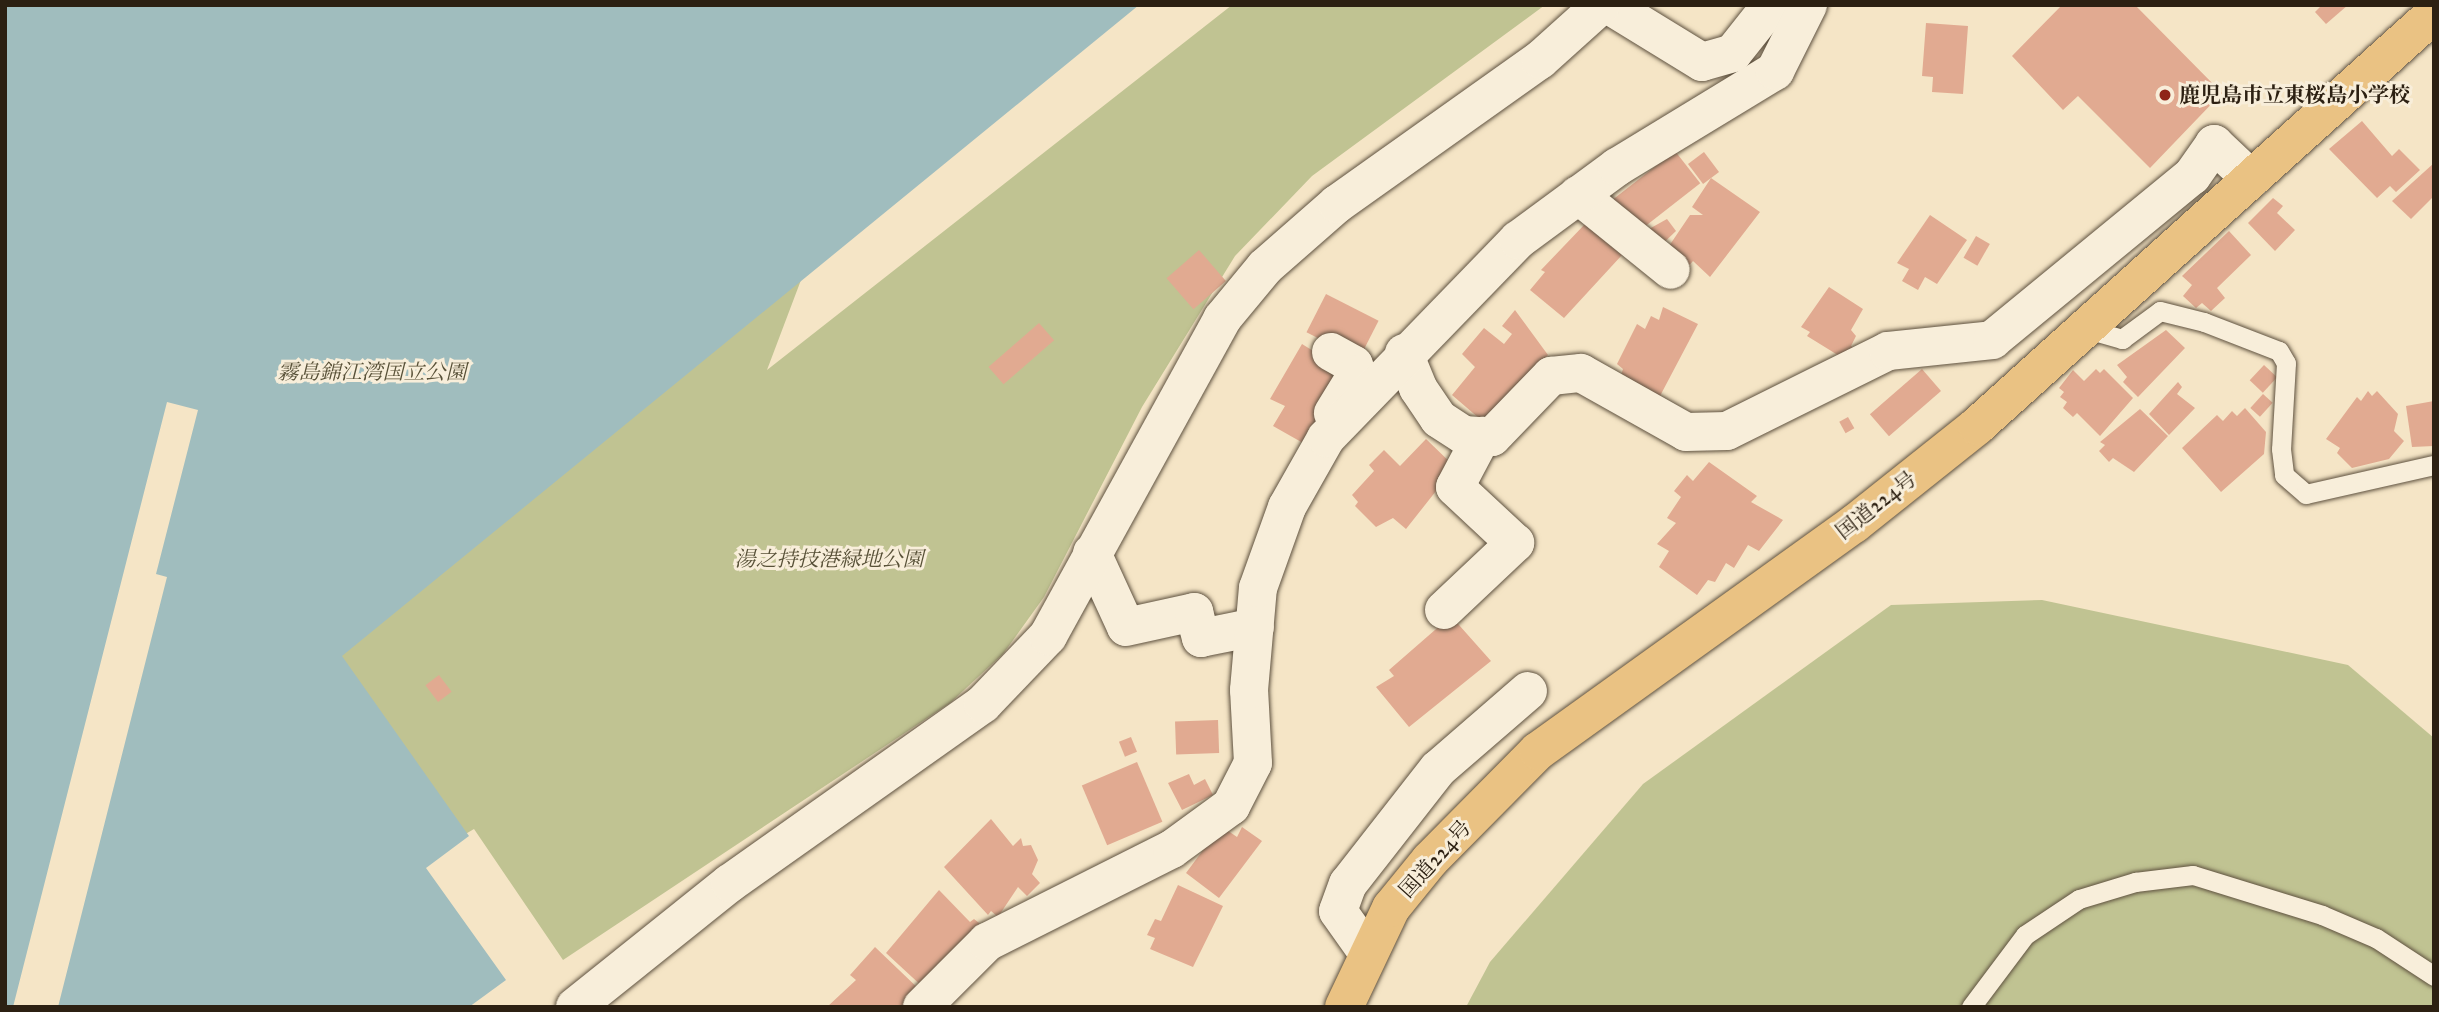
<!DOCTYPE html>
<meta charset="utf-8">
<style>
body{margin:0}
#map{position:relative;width:2439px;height:1012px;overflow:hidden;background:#f5e5c6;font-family:"IM FELL Great Primer","Noto Serif JP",serif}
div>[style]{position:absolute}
.green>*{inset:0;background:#c0c392}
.water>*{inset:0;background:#a0bdbe}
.pier>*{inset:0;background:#f5e5c6}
.building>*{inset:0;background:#e1aa91;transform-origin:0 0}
.roads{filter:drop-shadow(0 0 2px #5e513f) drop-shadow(0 0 2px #5e513f)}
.lane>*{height:19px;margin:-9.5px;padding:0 9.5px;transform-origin:9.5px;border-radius:9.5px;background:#f8eeda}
.street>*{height:38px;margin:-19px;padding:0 19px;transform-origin:19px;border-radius:19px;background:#f8eeda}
.secondary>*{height:38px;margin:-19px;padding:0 19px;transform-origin:19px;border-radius:19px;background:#f8eeda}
.highway>*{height:38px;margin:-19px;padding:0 19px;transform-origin:19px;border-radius:19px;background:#eac283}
.dots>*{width:19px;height:19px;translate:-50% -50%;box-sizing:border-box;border:4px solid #f8eeda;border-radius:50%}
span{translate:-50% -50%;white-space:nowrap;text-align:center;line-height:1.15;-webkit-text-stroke:6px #f8eeda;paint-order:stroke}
.poi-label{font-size:21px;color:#2c2012;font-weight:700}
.left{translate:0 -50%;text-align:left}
.park-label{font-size:21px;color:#585138;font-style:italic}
.street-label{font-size:21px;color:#2c2012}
.frame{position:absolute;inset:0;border:7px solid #2c2012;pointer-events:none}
</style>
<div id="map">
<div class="green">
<i style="clip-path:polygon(5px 5px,849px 153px,767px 370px,1232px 5px,1545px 5px,1312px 176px,1235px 256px,1142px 407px,1044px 597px,1003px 654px,950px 703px,563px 960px,474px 829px,172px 1007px,5px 1007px)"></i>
<i style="clip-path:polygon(2042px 600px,2348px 665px,2434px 738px,2434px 1007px,1466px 1007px,1490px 962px,1643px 784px,1891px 605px)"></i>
</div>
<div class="water">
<i style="clip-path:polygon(5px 5px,1139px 5px,342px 656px,469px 836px,426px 868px,506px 980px,469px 1007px,5px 1007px)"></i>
</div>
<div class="pier">
<i style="clip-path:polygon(167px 402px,198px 410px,156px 574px,167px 577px,58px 1007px,13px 1007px)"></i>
</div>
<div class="building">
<i style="clip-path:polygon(2062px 5px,2135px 5px,2222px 93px,2150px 168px,2078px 96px,2063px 110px,2012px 56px)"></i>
<i style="clip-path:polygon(2322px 5px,2348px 5px,2326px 24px,2315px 12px)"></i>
<i style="clip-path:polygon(1926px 23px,1968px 26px,1963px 94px,1932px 92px,1933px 77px,1922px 76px)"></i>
<i style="clip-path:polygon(2362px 121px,2392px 156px,2399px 149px,2420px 170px,2396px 192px,2390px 186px,2377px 198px,2329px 149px)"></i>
<i style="left:1675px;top:151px;width:41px;height:80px;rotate:52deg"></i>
<i style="left:1704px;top:152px;width:25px;height:20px;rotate:53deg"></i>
<i style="clip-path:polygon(2434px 163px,2434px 196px,2411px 219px,2392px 201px)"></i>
<i style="clip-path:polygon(1711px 178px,1760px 212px,1710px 277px,1693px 261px,1686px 269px,1665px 252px,1690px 215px,1703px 215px,1692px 207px)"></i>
<i style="clip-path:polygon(2273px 198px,2283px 206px,2277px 213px,2295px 230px,2275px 251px,2248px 223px)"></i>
<i style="clip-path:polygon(1930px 215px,1967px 240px,1937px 284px,1925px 277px,1918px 290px,1902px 281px,1909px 269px,1897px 263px)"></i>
<i style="clip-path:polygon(1667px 219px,1676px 231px,1655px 251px,1640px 234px)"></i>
<i style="clip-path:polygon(1585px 224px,1622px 255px,1564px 318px,1530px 290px,1545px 272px,1541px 270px)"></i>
<i style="clip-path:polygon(2229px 231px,2251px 255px,2217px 288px,2225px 298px,2211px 311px,2202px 303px,2196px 308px,2183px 296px,2192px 285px,2182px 276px)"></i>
<i style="left:1976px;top:236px;width:16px;height:25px;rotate:30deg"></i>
<i style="left:1199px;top:250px;width:41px;height:43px;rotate:49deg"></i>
<i style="clip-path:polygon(1829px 287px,1863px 309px,1851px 330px,1856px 336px,1851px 346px,1857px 350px,1841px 357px,1807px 336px,1810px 332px,1801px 327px)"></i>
<i style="left:1326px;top:294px;width:59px;height:43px;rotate:27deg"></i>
<i style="clip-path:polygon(1663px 307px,1698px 324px,1660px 396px,1621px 375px,1623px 369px,1617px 364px,1637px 324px,1645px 329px,1651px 316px,1659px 320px)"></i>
<i style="clip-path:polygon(1515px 310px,1548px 355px,1487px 425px,1452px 395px,1475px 367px,1462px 354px,1484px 328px,1504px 344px,1512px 334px,1502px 326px)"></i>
<i style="left:1039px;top:323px;width:23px;height:67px;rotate:49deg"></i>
<i style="clip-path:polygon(2166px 330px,2185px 348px,2138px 397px,2123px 382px,2127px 377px,2117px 365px)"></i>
<i style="clip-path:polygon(1302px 344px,1347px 372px,1303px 443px,1273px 426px,1285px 406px,1270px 399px)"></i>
<i style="left:2264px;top:365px;width:18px;height:21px;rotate:43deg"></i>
<i style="left:1922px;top:369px;width:29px;height:69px;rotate:49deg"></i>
<i style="clip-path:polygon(2096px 369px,2100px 373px,2104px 369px,2133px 398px,2100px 436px,2077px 413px,2073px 417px,2063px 408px,2067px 402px,2060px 397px,2064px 392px,2059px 388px,2073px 370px,2084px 381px)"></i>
<i style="clip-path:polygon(2178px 382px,2182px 387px,2177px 394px,2195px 408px,2169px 435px,2149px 414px)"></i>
<i style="clip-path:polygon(2368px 391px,2372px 396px,2377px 391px,2398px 414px,2394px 431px,2404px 441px,2389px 459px,2352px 468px,2337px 453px,2340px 448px,2326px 439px,2357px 397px,2361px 401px)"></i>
<i style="left:2263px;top:394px;width:13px;height:19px;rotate:42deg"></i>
<i style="clip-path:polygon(2434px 401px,2434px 446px,2412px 447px,2406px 406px)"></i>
<i style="clip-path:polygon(2245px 408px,2266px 432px,2264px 454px,2221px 492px,2182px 448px,2217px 415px,2223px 421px,2232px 411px,2237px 416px)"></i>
<i style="clip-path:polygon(2140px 409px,2168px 436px,2134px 472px,2113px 458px,2109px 462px,2099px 451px,2105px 445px,2100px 442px)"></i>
<i style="left:1848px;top:417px;width:13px;height:10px;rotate:61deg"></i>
<i style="clip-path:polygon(1426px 439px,1455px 467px,1406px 529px,1393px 518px,1376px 527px,1355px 506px,1358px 502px,1352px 495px,1374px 471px,1369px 465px,1384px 450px,1400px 466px)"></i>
<i style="clip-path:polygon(1709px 462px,1757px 496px,1751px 502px,1783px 520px,1759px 551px,1748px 545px,1734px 568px,1726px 563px,1715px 582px,1708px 580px,1697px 595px,1659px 567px,1669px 551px,1657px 544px,1676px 523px,1667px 518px,1681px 497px,1674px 491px,1687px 475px,1693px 481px)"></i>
<i style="clip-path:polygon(1451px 616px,1491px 661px,1409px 727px,1376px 687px,1394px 676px,1389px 670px)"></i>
<i style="left:439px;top:675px;width:21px;height:17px;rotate:53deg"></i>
<i style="left:1218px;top:720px;width:33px;height:43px;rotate:88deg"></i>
<i style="left:1131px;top:737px;width:16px;height:13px;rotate:68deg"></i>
<i style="left:1137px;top:762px;width:65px;height:60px;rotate:67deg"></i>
<i style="clip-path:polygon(1189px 774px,1194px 785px,1205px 779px,1213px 795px,1182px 810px,1168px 783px)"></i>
<i style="clip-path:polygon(991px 819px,1013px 846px,1021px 838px,1023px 846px,1031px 845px,1038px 860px,1032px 874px,1040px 883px,1027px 896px,1018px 887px,998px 917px,991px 911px,988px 915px,944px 867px)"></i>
<i style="clip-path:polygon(1221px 826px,1237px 837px,1242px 827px,1262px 841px,1219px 898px,1186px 873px)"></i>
<i style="clip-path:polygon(1178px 885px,1223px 906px,1193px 967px,1150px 949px,1155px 938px,1147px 935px,1155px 919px,1161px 921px)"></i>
<i style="clip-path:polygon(939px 890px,970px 922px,974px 919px,983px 926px,925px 989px,886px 953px)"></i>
<i style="clip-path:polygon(875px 947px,922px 992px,908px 1007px,827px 1007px,856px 980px,850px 975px)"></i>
</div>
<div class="roads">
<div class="lane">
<i style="left:2084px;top:328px;width:40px;rotate:16deg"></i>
<i style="left:2122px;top:339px;width:47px;rotate:-36.4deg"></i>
<i style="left:2160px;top:311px;width:45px;rotate:14deg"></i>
<i style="left:2204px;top:322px;width:80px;rotate:21.1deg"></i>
<i style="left:2279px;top:351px;width:14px;rotate:60deg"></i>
<i style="left:2286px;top:363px;width:86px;rotate:93.3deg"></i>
<i style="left:2281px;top:449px;width:26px;rotate:83deg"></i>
<i style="left:2284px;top:475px;width:29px;rotate:41deg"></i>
<i style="left:2306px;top:494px;width:131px;rotate:-12.8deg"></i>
<i style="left:1971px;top:1007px;width:90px;rotate:-53.1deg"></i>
<i style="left:2025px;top:935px;width:65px;rotate:-33.7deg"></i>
<i style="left:2079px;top:899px;width:59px;rotate:-16.9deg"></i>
<i style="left:2135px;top:882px;width:58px;rotate:-6.9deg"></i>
<i style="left:2193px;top:875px;width:135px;rotate:17.2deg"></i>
<i style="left:2322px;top:915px;width:59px;rotate:23.1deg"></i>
<i style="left:2376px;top:938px;width:69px;rotate:33.2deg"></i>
</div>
<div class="street">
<i style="left:1609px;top:5px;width:109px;rotate:31.5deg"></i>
<i style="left:1702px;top:62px;width:32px;rotate:-16deg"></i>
<i style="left:1733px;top:53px;width:61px;rotate:-51.6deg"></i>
<i style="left:1578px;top:195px;width:119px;rotate:38.9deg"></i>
<i style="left:1331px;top:352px;width:26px;rotate:29deg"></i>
<i style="left:1354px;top:365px;width:9px;rotate:72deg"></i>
<i style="left:1357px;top:374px;width:46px;rotate:121.6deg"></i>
<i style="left:1404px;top:353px;width:38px;rotate:68deg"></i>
<i style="left:1418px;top:388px;width:37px;rotate:56deg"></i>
<i style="left:1439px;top:419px;width:30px;rotate:33deg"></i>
<i style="left:1464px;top:435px;width:28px;rotate:4deg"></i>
<i style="left:1492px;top:437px;width:85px;rotate:-46deg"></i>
<i style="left:1551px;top:376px;width:30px;rotate:-6deg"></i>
<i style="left:1581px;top:373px;width:120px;rotate:29.3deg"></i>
<i style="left:1686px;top:432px;width:41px;rotate:-1.4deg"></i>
<i style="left:1727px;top:431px;width:180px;rotate:-26.4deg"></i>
<i style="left:1888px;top:351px;width:105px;rotate:-6deg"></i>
<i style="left:1992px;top:340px;width:259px;rotate:-39.4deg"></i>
<i style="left:2192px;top:176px;width:39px;rotate:-55deg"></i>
<i style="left:2214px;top:144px;width:51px;rotate:43.4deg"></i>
<i style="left:1092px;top:553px;width:81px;rotate:65.3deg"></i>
<i style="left:1126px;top:627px;width:70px;rotate:-12.4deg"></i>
<i style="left:1194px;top:612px;width:27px;rotate:75deg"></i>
<i style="left:1201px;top:638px;width:55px;rotate:-11.5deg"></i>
<i style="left:1444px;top:610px;width:98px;rotate:-43.3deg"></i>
<i style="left:1515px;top:543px;width:82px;rotate:-137deg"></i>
<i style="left:1455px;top:487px;width:58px;rotate:-62.1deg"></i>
<i style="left:1367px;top:952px;width:50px;rotate:-125.3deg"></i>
<i style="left:1338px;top:911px;width:29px;rotate:-70deg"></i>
<i style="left:1348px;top:884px;width:146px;rotate:-52deg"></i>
<i style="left:1438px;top:769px;width:119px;rotate:-40.9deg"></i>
<i style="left:922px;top:1007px;width:92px;rotate:-45deg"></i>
<i style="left:987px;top:942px;width:207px;rotate:-26.7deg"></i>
<i style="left:1172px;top:849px;width:73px;rotate:-36.1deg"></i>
<i style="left:1231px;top:806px;width:48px;rotate:-62.9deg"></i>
<i style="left:1253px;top:763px;width:73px;rotate:-93.1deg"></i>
<i style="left:1249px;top:690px;width:102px;rotate:-85deg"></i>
<i style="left:1258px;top:588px;width:86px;rotate:-70.3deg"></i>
<i style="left:1287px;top:507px;width:79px;rotate:-60.5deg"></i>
<i style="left:1326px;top:438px;width:276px;rotate:-45.9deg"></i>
<i style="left:1518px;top:240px;width:123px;rotate:-36.4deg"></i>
<i style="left:1617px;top:167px;width:185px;rotate:-31.3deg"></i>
<i style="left:1775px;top:71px;width:74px;rotate:-63.4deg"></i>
</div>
<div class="secondary">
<i style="left:575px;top:1007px;width:198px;rotate:-38.7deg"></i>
<i style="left:730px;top:883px;width:310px;rotate:-35.3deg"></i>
<i style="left:983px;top:704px;width:94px;rotate:-46.3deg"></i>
<i style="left:1048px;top:636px;width:362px;rotate:-61.2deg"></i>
<i style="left:1222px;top:319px;width:67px;rotate:-50.4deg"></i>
<i style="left:1265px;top:267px;width:96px;rotate:-41.2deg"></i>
<i style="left:1337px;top:204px;width:249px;rotate:-35.4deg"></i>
<i style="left:1540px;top:60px;width:82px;rotate:-42deg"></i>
</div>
<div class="highway">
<i style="left:1344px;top:1007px;width:110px;rotate:-64.6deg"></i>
<i style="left:1391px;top:908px;width:62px;rotate:-50.9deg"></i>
<i style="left:1430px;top:860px;width:153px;rotate:-45.3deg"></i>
<i style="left:1538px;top:751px;width:389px;rotate:-35.7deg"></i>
<i style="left:1854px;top:524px;width:157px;rotate:-38.5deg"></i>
<i style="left:1977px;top:426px;width:615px;rotate:-42.04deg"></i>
</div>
</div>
<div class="dots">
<i style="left:2165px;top:95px;background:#8f2418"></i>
</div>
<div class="poi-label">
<span class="left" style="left:2179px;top:95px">鹿児島市立東桜島小学校</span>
</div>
<div class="park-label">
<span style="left:372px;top:372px">霧島錦江湾国立公園</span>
<span style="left:829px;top:559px">湯之持技港緑地公園</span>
</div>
<div class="street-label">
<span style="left:1876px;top:505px;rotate:-38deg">国道224号</span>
<span style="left:1435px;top:859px;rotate:-48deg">国道224号</span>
</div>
<div class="frame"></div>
</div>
